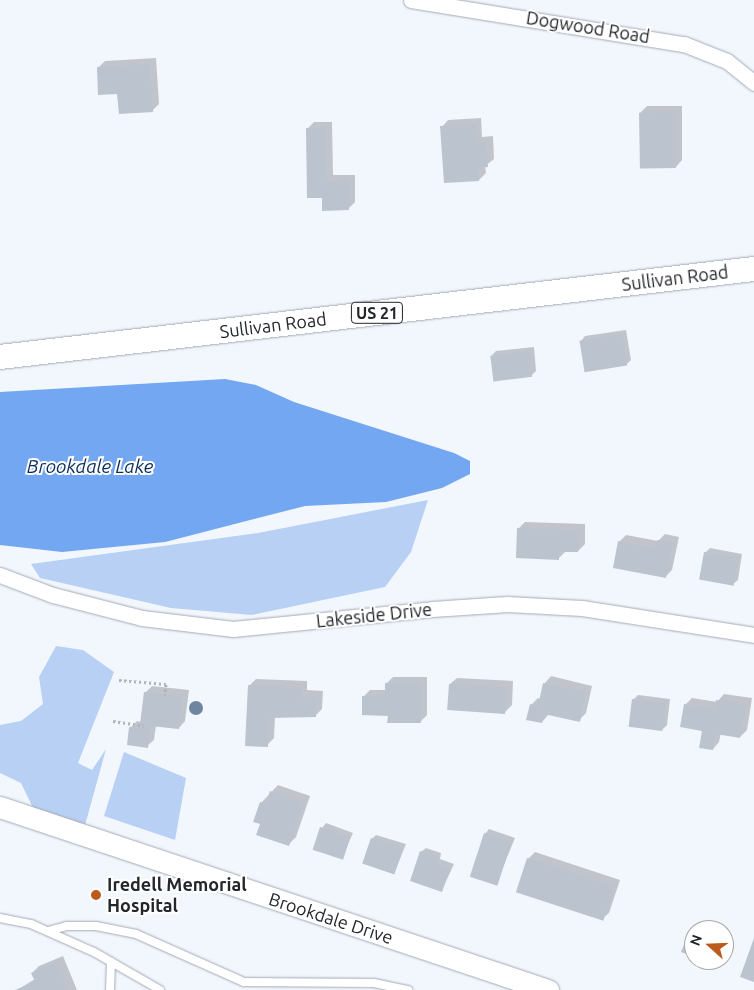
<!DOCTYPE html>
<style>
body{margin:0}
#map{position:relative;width:754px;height:990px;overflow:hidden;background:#f2f6fd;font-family:Ubuntu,sans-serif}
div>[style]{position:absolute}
.green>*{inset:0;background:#b8d0f4}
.water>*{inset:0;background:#73a7f2}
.shadow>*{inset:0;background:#0003}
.building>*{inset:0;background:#bbc3ce;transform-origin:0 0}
.path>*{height:3px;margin-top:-1.5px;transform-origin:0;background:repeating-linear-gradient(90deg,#b1b5bb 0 2.5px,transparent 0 5px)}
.roads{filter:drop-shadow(0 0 1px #a3aab5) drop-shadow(0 0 1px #a3aab5)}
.service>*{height:8px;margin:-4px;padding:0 4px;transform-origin:4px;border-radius:4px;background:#fff}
.minor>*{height:15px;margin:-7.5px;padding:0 7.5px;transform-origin:7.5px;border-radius:7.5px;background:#fff}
.secondary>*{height:21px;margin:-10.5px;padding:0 10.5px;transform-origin:10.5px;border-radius:10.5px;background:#fff}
.primary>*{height:24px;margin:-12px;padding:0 12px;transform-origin:12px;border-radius:12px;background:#fff}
.trees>*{width:14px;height:14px;margin:-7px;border-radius:50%;background:#7085a1}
.dots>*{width:14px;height:14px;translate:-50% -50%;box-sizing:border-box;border:2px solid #fff;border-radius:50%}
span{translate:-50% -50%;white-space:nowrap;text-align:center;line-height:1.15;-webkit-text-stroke:4px #fff;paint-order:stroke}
.shield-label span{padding:1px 4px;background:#fff;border:1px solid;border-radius:4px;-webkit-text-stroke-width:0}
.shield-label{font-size:16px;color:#23262a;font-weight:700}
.street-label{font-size:18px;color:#23262a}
.poi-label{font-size:18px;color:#23262a;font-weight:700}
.left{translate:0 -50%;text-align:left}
.water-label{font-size:19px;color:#0b2d5c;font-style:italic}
.north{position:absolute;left:684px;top:920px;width:50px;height:50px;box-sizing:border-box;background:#fff;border:1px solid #a7a8aa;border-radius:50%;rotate:290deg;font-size:14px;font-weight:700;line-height:20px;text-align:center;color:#23262a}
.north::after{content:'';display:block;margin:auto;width:18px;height:22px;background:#bb5a1c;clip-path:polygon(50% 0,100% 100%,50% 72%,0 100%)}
</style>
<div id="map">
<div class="green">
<i style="clip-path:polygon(428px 500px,411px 552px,385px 587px,252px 615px,171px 608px,40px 578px,31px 564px,258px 533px)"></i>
<i style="clip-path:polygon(56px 646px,83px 650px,114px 672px,78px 763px,92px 770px,106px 749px,84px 829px,35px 812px,21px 783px,0 773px,0 725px,21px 721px,43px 704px,39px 677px)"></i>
<i style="clip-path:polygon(124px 752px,186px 778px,175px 840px,104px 816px)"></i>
</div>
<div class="water">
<i style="clip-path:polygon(225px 379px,256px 385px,294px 402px,454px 453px,470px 461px,470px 474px,442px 488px,386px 502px,305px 506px,165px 542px,62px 552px,0 545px,0 392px)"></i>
</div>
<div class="shadow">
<i style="clip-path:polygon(156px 58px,159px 104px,152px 111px,119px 93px,98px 68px,105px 61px)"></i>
<i style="clip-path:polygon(647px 106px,682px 106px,682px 160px,676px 167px,640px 113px)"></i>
<i style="clip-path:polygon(481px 118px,482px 137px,493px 136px,494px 159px,485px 166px,486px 173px,479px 180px,442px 127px,448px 120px)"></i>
<i style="clip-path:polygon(314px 122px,332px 122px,333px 175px,355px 175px,355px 202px,348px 209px,323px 197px,307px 129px)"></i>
<i style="clip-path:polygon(626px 330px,631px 360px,626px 365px,581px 341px,585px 336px)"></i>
<i style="clip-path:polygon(534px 347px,536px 371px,531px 376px,492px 355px,496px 351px)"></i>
<i style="clip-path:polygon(525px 522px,585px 524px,585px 544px,578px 551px,565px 552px,558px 559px,518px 529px)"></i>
<i style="clip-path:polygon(665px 534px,679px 537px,672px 570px,665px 577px,619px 542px,626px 535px,658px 541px)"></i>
<i style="clip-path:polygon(710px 548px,742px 554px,738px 580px,733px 584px,705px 553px)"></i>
<i style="clip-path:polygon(551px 676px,592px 686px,586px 713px,579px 720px,549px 714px,542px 722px,531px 705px,538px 698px,541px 699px,545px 683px)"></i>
<i style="clip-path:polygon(393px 677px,427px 677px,427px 715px,420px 722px,389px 715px,363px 697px,370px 690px,386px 690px,386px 684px)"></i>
<i style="clip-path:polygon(457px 678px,513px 681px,512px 705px,505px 712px,450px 684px)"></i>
<i style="clip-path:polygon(256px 679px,307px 681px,307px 690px,323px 691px,322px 709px,315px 716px,275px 716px,274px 738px,267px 745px,249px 686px)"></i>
<i style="clip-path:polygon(152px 686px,189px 690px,185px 721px,179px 728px,156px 725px,154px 740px,147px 746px,130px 728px,137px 721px,141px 722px,145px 693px)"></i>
<i style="clip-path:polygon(724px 694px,752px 698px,747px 730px,740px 737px,721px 733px,719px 742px,713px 749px,685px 705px,692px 698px,717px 702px)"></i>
<i style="clip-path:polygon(638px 695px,670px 699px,667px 725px,663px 729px,633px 700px)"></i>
<i style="clip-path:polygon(278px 785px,310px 796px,296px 837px,289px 844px,261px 803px)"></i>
<i style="clip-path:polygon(326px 823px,353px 833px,341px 859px,322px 828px)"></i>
<i style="clip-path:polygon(489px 829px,515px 838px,496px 884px,485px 834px)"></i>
<i style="clip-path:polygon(376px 835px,406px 844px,394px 873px,372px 839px)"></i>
<i style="clip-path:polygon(426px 848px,441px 853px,440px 859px,454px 864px,442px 890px,421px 852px)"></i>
<i style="clip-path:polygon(535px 852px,620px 880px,609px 913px,602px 919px,528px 859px)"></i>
<i style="clip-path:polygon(696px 926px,706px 930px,694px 930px,694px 955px,691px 930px)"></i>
<i style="clip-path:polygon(724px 937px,731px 940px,724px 957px)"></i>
<i style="clip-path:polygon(63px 956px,77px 990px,17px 990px,35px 979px,32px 973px,39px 966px)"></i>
</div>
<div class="building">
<i style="clip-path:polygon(150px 64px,153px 112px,119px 114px,117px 94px,98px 95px,97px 67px)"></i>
<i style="left:675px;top:112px;width:56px;height:36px;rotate:89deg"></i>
<i style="clip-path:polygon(475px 124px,476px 143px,486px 142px,488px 167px,479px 168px,479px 181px,444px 183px,440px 126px)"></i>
<i style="clip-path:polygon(306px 128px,326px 128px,327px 182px,349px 181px,349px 210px,322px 211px,322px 198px,307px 198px)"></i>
<i style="left:622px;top:334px;width:32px;height:43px;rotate:81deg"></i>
<i style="left:529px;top:351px;width:26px;height:39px;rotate:83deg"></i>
<i style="clip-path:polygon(517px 528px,579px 530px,578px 552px,559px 552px,559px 560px,516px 558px)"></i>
<i style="clip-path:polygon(657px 540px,673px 543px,666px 578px,613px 568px,618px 541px,655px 548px)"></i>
<i style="left:704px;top:552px;width:35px;height:28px;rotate:10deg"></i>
<i style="clip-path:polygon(385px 683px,421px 683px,421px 723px,387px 723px,388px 716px,362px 715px,362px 696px,385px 696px)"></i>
<i style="clip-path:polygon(543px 683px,586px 692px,580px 722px,544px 714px,542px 723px,526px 720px,530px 704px,538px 706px)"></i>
<i style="left:449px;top:684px;width:58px;height:26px;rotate:4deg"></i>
<i style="clip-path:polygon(248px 685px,301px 687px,301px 697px,317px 697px,316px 717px,269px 718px,268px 747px,245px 746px)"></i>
<i style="clip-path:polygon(144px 692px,183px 697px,179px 729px,150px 726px,148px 748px,127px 745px,129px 727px,143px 729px,144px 725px,140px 724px)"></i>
<i style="left:632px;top:699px;width:34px;height:28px;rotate:7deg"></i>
<i style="clip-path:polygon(716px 700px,746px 705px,740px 738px,716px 734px,713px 750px,699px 748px,702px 731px,680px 727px,684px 704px,714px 709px)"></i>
<i style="clip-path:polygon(270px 791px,304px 803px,289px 846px,256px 835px,260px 824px,253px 822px,260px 802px,266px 804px)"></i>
<i style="left:320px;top:827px;width:32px;height:24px;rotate:18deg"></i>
<i style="left:484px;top:833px;width:29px;height:46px;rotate:18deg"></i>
<i style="left:371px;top:838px;width:34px;height:27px;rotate:19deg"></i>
<i style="clip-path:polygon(420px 851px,438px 857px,436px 863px,450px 868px,442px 892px,410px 881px)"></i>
<i style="left:527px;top:858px;width:92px;height:36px;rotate:18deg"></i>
<i style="clip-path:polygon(690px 929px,694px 931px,694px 957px,681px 952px)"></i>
<i style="clip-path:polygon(754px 938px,754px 982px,740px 977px)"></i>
<i style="clip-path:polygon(703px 960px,721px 960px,719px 966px)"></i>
<i style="clip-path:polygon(56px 962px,68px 990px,15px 990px,35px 982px,31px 973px)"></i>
</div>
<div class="path">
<i style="left:119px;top:680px;width:47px;rotate:4.9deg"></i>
<i style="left:166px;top:684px;width:11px;rotate:95deg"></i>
<i style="left:113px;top:721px;width:31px;rotate:9deg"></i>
</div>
<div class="roads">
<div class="service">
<i style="left:0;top:918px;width:32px;rotate:11deg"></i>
<i style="left:31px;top:924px;width:69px;rotate:24deg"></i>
<i style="left:94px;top:952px;width:76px;rotate:29.9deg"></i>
<i style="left:48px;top:931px;width:20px;rotate:-15deg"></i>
<i style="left:67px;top:926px;width:29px"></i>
<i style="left:96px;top:926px;width:41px;rotate:11.3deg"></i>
<i style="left:136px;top:934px;width:118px;rotate:24deg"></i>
<i style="left:244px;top:982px;width:130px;rotate:0.4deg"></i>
<i style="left:374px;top:983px;width:35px;rotate:12deg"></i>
<i style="left:110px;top:990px;width:28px;rotate:-88deg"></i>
</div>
<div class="minor">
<i style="left:411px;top:0;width:277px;rotate:9.2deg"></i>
<i style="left:684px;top:44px;width:46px;rotate:21.6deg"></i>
<i style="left:727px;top:61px;width:35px;rotate:39deg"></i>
<i style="left:0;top:575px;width:57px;rotate:20.7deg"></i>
<i style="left:53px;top:595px;width:92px;rotate:14.5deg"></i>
<i style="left:142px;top:618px;width:92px;rotate:6.9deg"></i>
<i style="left:233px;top:629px;width:200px;rotate:-5.7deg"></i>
<i style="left:432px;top:609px;width:75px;rotate:-3.8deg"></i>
<i style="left:507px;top:604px;width:75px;rotate:3.1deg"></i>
<i style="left:582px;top:608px;width:174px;rotate:8.9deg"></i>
</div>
<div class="secondary">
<i style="left:0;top:807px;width:578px;rotate:18.47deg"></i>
</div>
<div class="primary">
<i style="left:0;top:357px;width:759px;rotate:-6.66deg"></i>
</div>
</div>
<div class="trees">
<i style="left:196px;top:708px"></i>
</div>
<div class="dots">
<i style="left:96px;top:895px;background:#bb5a1c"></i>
</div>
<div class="shield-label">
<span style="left:377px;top:313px">US 21</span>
</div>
<div class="street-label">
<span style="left:588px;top:27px;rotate:9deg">Dogwood Road</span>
<span style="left:675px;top:278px;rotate:-7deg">Sullivan Road</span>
<span style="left:273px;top:325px;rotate:-7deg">Sullivan Road</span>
<span style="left:374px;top:615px;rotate:-6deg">Lakeside Drive</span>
<span style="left:331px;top:918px;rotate:18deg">Brookdale Drive</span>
</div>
<div class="poi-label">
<span class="left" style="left:107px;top:895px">Iredell Memorial<br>Hospital</span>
</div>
<div class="water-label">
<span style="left:90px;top:467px">Brookdale Lake</span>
</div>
<div class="north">N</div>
</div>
